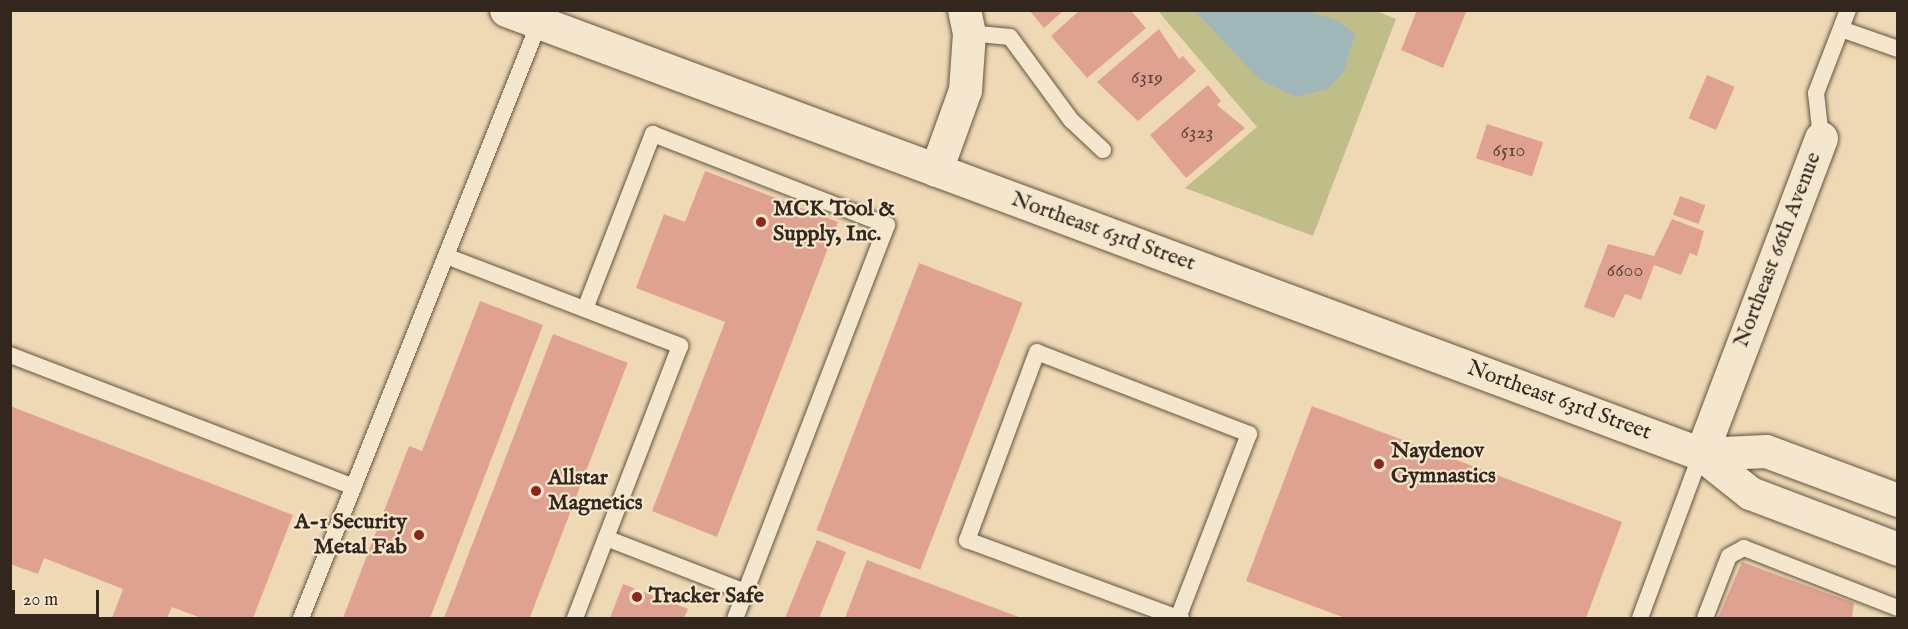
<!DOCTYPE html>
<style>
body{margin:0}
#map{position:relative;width:1908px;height:629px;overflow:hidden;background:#efd9b4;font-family:"IM FELL English",serif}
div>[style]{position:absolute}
.green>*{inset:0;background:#bfbe89}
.water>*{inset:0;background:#a0b7b9}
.building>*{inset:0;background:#dfa290;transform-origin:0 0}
.roads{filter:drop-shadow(0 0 2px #625443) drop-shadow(0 0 2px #625443)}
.lane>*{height:16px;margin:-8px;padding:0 8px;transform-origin:8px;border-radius:8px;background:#f5e6ce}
.street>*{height:33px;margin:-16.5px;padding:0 16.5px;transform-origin:16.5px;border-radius:16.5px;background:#f5e6ce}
.secondary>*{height:33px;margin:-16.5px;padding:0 16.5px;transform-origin:16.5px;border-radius:16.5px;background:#f5e6ce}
.dots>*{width:16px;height:16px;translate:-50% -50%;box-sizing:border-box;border:3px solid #f5e6ce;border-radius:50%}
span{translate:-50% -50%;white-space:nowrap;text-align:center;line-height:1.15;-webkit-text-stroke:4.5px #f5e6ce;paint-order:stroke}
.number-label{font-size:20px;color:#5e463a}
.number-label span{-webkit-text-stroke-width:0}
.poi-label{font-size:22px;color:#33271d;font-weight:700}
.left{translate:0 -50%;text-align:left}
.right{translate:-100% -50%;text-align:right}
.street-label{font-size:22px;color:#33271d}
.frame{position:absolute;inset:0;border:12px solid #33271d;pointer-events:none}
.scale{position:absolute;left:12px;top:590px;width:87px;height:27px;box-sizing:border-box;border:3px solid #33271d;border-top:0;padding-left:8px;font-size:18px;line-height:21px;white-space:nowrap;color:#33271d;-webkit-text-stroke:4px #f5e6ce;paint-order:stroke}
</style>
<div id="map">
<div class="green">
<i style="clip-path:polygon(1374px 10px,1396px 19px,1313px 236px,1185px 188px,1257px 127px,1158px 11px)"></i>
</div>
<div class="water">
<i style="clip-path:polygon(1195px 11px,1307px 11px,1339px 21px,1355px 35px,1344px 71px,1328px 89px,1296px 97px,1260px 80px)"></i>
</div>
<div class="building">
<i style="clip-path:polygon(1029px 10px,1064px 10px,1044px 28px)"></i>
<i style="clip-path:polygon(1080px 10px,1132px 12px,1146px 28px,1087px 78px,1051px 36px)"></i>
<i style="clip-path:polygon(1417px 10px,1467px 10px,1443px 68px,1401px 50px)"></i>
<i style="clip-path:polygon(1159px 29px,1179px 59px,1183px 56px,1196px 71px,1138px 121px,1097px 82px)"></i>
<i style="left:1707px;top:75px;width:30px;height:47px;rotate:23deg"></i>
<i style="clip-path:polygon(1208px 85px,1221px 101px,1217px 105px,1245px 128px,1186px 178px,1150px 135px)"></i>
<i style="left:1487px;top:124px;width:59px;height:36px;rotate:18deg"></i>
<i style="clip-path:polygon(705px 171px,838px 222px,717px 537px,652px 511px,725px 322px,636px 288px,664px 214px,685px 222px)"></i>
<i style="left:1680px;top:196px;width:27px;height:20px;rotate:20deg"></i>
<i style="clip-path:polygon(1672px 219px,1704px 231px,1697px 256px,1690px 253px,1681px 275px,1654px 265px,1641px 300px,1625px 294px,1614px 318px,1584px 307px,1608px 244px,1654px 256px)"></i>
<i style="left:919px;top:263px;width:111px;height:286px;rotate:21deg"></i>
<i style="clip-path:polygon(480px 301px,543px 325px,430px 618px,343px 618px,409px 446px,422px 451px)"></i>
<i style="left:553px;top:334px;width:80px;height:304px;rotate:21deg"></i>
<i style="clip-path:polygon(10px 406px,293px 515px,253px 618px,201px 618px,172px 607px,167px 618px,112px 618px,123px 589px,44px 558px,38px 574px,10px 564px)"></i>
<i style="clip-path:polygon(1312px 406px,1622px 522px,1586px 618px,1345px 618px,1246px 581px)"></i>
<i style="clip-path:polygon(817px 540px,846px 552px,819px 618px,785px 618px)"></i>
<i style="clip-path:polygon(867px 560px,1021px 618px,845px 618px)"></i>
<i style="clip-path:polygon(1742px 562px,1854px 603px,1852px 618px,1718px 618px)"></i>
<i style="clip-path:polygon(623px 584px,688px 609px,684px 618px,610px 618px)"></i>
</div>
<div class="roads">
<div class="lane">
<i style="left:1841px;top:29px;width:60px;rotate:19.3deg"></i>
<i style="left:969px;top:33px;width:41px;rotate:5.6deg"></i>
<i style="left:1010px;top:37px;width:103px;rotate:53.7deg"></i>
<i style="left:1071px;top:120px;width:44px;rotate:43.2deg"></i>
<i style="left:1821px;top:138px;width:45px;rotate:-96.3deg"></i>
<i style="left:1816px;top:93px;width:89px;rotate:-68.9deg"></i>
<i style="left:446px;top:256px;width:251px;rotate:21deg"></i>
<i style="left:680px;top:346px;width:292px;rotate:111.1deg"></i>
<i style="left:585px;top:309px;width:188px;rotate:-68.8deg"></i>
<i style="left:653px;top:134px;width:251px;rotate:21.3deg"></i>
<i style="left:887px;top:225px;width:421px;rotate:111.1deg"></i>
<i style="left:10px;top:355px;width:368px;rotate:21deg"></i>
<i style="left:606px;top:538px;width:149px;rotate:21.2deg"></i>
<i style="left:301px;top:618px;width:641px;rotate:-68.2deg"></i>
<i style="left:1178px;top:618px;width:197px;rotate:-68.9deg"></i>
<i style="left:1249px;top:434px;width:227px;rotate:-158.9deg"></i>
<i style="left:1037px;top:352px;width:201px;rotate:110.4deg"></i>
<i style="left:967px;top:540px;width:225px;rotate:20.3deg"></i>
<i style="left:1178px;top:618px;width:3px"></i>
<i style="left:1640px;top:618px;width:175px;rotate:-69.6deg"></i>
<i style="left:1705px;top:618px;width:66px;rotate:-68.8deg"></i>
<i style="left:1729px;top:556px;width:17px;rotate:-28deg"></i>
<i style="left:1744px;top:548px;width:165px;rotate:21.3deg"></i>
</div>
<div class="street">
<i style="left:936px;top:170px;width:85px;rotate:-70.1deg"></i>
<i style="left:965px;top:90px;width:57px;rotate:-86deg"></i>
<i style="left:969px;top:33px;width:24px;rotate:-102deg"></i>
<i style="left:1701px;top:454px;width:338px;rotate:-69.2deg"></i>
</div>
<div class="secondary">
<i style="left:506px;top:10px;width:1275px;rotate:20.38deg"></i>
<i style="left:1701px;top:454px;width:63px;rotate:38.5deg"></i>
<i style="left:1750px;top:493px;width:158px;rotate:20.7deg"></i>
<i style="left:1701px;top:454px;width:65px;rotate:-2.6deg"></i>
<i style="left:1766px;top:451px;width:141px;rotate:20.4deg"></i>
</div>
</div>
<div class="dots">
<i style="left:761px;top:222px;background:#8f2418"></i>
<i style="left:1379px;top:464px;background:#8f2418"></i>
<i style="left:536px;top:491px;background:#8f2418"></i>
<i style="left:419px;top:535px;background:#8f2418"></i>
<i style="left:637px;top:597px;background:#8f2418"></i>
</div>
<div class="number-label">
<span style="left:1147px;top:77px">6319</span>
<span style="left:1197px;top:132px">6323</span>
<span style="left:1509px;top:150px">6510</span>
<span style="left:1625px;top:270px">6600</span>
</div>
<div class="poi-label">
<span class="left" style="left:773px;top:222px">MCK Tool &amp;<br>Supply, Inc.</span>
<span class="left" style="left:1391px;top:464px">Naydenov<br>Gymnastics</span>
<span class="left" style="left:548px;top:491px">Allstar<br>Magnetics</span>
<span class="right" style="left:407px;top:535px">A-1 Security<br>Metal Fab</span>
<span class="left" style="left:649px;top:597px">Tracker Safe</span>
</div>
<div class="street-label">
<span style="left:1103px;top:232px;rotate:20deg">Northeast 63rd Street</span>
<span style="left:1778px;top:250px;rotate:-69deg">Northeast 66th Avenue</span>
<span style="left:1559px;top:401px;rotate:20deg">Northeast 63rd Street</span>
</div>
<div class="frame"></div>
<div class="scale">20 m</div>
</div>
